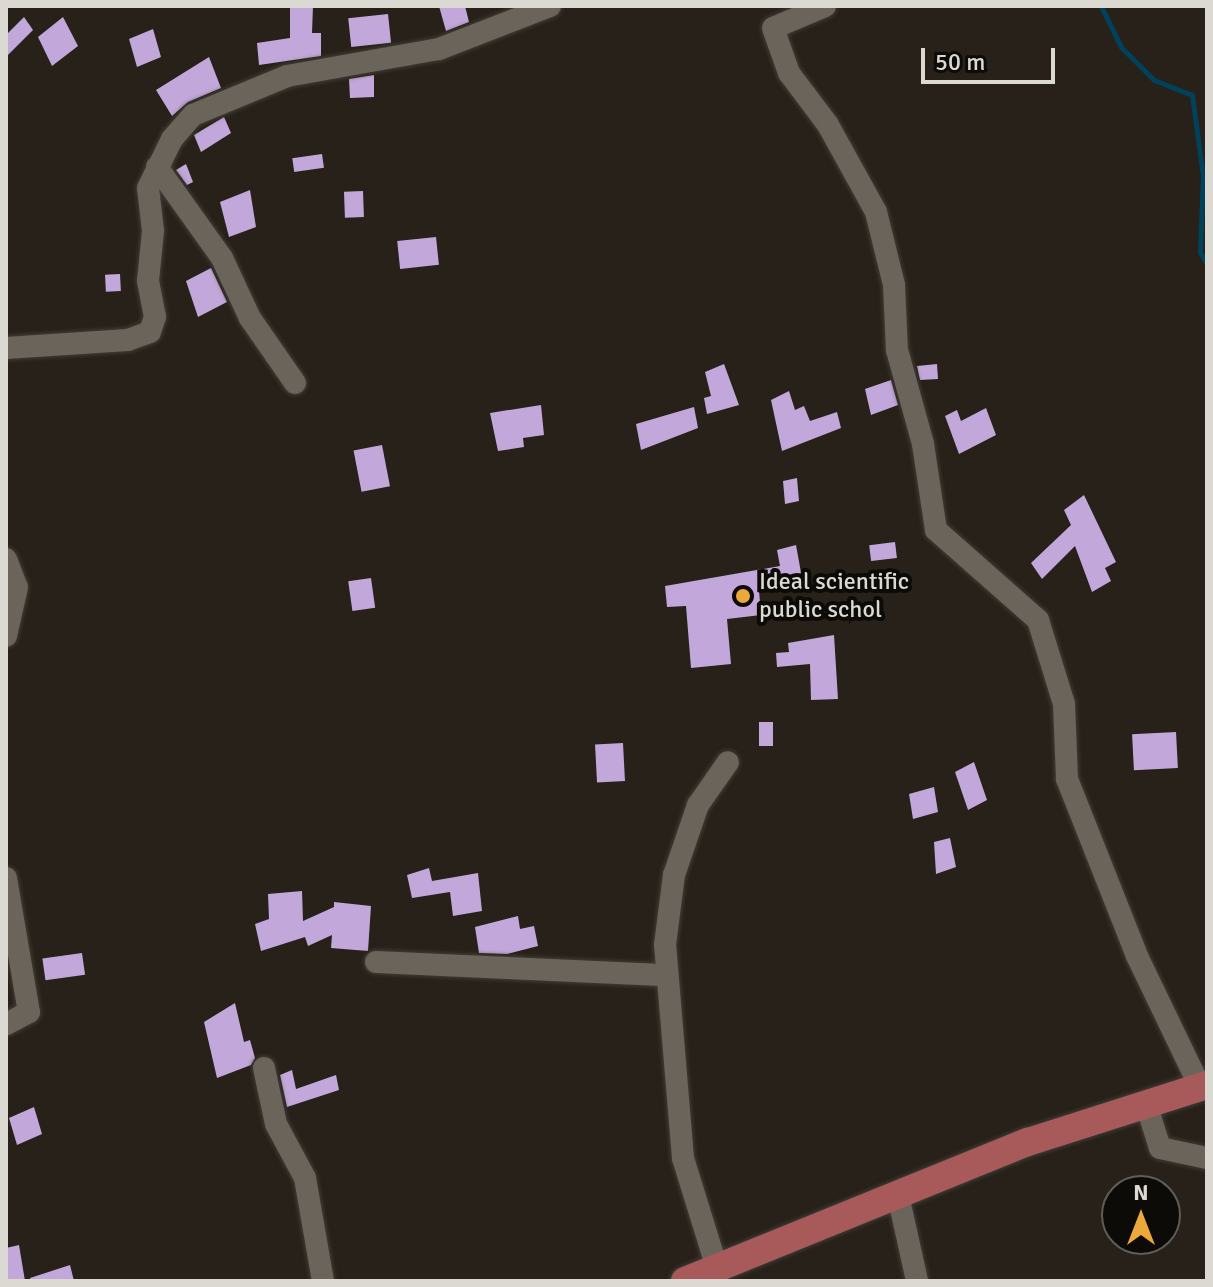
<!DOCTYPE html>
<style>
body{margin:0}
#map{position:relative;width:1213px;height:1287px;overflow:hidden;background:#272119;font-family:Signika,sans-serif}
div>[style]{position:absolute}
.stream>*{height:5px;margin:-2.5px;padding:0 2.5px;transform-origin:2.5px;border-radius:2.5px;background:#00415b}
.building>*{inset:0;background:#c2a8da;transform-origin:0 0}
.roads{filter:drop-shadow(0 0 2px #403c36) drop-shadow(0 0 2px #403c36)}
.minor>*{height:22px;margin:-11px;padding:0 11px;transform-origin:11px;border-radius:11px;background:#6a645a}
.major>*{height:28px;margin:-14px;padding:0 14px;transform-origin:14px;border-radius:14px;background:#a85a5b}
.dots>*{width:22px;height:22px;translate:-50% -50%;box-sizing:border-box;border:4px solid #0d0b08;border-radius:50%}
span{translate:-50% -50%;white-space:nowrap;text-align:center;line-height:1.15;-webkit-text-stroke:8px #0d0b08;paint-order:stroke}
.poi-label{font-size:24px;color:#dcd9d3}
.left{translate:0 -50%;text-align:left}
.frame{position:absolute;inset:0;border:8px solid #dcd9d3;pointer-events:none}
.north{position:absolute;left:1101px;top:1175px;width:80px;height:80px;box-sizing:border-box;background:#0d0b08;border:2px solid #605d59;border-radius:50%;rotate:0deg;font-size:22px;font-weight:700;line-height:32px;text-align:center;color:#dcd9d3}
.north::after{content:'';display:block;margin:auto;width:28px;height:36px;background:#eda83b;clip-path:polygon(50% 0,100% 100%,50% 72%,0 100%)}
.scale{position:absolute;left:921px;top:48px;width:134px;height:36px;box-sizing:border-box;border:4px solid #dcd9d3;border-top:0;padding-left:10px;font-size:24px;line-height:28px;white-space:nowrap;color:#dcd9d3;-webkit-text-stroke:6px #0d0b08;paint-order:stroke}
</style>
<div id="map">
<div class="stream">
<i style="left:1101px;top:6px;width:46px;rotate:64deg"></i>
<i style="left:1121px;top:47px;width:47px;rotate:45deg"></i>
<i style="left:1154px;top:80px;width:41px;rotate:21.5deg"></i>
<i style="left:1192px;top:95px;width:82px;rotate:82.3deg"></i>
<i style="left:1203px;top:176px;width:76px;rotate:92.3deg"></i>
<i style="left:1200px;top:252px;width:14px;rotate:60deg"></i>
</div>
<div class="building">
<i style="clip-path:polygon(290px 6px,313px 6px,312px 33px,321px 33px,321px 56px,259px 65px,257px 43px,290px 38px)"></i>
<i style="clip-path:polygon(439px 6px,465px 6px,469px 22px,446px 31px)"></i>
<i style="left:388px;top:14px;width:29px;height:40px;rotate:84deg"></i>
<i style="clip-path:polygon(24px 17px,33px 30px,6px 57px,6px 35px)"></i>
<i style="clip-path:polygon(63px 17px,78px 46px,52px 66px,38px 37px)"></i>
<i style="clip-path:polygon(153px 29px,161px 57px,137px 67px,129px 39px)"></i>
<i style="clip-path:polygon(209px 57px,221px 88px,188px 102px,172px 116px,156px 90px)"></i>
<i style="clip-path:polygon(374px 75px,374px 97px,350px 98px,349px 79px)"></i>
<i style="clip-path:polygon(224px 117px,231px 133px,201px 152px,194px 135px)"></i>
<i style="left:322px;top:154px;width:14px;height:30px;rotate:82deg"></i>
<i style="clip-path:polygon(186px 164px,193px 182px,187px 185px,176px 170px)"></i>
<i style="clip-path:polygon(250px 190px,256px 227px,229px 237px,220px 202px)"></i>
<i style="left:363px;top:191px;width:26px;height:19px;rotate:88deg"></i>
<i style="left:436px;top:237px;width:28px;height:39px;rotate:84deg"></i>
<i style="clip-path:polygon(211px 268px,227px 302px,198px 317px,186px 281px)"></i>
<i style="left:120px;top:274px;width:17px;height:15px;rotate:87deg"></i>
<i style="clip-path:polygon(724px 364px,739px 405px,707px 414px,704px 398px,711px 396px,705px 372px)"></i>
<i style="clip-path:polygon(937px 364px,938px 379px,920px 380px,917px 366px)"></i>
<i style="clip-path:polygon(891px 380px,898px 405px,871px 415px,865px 389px)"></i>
<i style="clip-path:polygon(789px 391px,795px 410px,804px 406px,810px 421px,837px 412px,841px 428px,782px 451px,771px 400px)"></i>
<i style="clip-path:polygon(541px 405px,544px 435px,523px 438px,524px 447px,498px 451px,490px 413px)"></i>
<i style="clip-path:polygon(694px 407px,698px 428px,641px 450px,636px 424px)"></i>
<i style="clip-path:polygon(986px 408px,996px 435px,959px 454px,945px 416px,957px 410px,961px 421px)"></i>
<i style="left:382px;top:445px;width:42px;height:29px;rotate:79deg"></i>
<i style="clip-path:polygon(797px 478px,799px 501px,785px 504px,783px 481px)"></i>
<i style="clip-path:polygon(1084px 495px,1116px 562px,1105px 568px,1111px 581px,1092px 592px,1075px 546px,1042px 579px,1031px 563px,1071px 525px,1064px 510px)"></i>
<i style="left:895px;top:542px;width:16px;height:26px;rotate:83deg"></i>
<i style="clip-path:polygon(796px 545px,802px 578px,759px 590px,761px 615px,727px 619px,731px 664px,691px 668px,686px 606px,667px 607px,665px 586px,780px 566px,777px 550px)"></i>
<i style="left:371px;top:578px;width:30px;height:23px;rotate:82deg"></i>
<i style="clip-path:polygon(834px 635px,838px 699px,811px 700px,810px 664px,777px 667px,776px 653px,789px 652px,788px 643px)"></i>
<i style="left:759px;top:722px;width:14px;height:24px"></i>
<i style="left:1176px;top:732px;width:36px;height:44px;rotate:87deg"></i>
<i style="left:623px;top:743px;width:38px;height:28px;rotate:87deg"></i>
<i style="clip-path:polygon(974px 762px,987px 800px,968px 810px,955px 772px)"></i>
<i style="clip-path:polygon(934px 787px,938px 812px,913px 819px,909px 794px)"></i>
<i style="clip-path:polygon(950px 838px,956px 867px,936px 874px,934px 842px)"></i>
<i style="clip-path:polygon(429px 868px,432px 881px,478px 873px,482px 911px,453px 916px,450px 892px,412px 898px,407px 875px)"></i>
<i style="clip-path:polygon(302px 891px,303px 921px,334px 907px,334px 902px,371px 906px,368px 951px,331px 948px,332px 935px,308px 946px,305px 937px,261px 951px,255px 924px,269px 919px,268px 894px)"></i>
<i style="clip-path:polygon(518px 916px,520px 929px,534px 926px,538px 946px,507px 954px,479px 953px,475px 927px)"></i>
<i style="left:82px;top:953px;width:22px;height:40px;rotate:82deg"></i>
<i style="clip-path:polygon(235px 1003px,244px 1042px,250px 1040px,255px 1058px,251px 1065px,217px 1078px,204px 1022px)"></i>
<i style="clip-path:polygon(292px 1070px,296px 1089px,336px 1075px,339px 1090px,287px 1107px,280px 1075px)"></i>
<i style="clip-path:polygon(34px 1107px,42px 1134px,17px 1145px,9px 1118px)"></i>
<i style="clip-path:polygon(19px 1245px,25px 1281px,6px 1281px,6px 1248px)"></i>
<i style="clip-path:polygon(70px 1265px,74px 1281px,31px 1281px,30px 1278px)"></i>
</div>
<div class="roads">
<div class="minor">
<i style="left:825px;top:6px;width:56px;rotate:157.1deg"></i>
<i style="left:773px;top:28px;width:48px;rotate:70.4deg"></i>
<i style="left:789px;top:73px;width:65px;rotate:53.1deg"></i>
<i style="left:828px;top:125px;width:99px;rotate:61.1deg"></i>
<i style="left:876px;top:212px;width:75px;rotate:76.1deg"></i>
<i style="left:894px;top:285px;width:65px;rotate:87.4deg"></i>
<i style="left:897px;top:350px;width:98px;rotate:74.5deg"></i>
<i style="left:923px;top:444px;width:87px;rotate:81.4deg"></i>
<i style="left:936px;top:530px;width:136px;rotate:41.4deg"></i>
<i style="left:1038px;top:620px;width:88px;rotate:72.8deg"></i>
<i style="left:1064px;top:704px;width:75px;rotate:87.7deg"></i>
<i style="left:1067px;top:779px;width:190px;rotate:68.4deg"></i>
<i style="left:1137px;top:956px;width:145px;rotate:64.3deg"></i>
<i style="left:157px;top:167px;width:112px;rotate:54.5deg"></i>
<i style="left:222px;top:258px;width:66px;rotate:65deg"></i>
<i style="left:250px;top:318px;width:79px;rotate:55.3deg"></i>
<i style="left:6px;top:348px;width:122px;rotate:-3.8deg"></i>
<i style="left:128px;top:340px;width:23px;rotate:-20deg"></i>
<i style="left:150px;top:332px;width:16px;rotate:-72deg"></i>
<i style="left:155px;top:317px;width:37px;rotate:-101deg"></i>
<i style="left:148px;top:281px;width:50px;rotate:-84.3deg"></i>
<i style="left:153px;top:231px;width:43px;rotate:-96.6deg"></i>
<i style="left:148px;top:188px;width:55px;rotate:-63.9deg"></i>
<i style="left:172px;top:139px;width:32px;rotate:-49deg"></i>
<i style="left:193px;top:115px;width:102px;rotate:-22.5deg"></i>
<i style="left:287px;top:76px;width:154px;rotate:-10.1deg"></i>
<i style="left:439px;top:49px;width:119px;rotate:-21.2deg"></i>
<i style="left:6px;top:559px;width:30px;rotate:69deg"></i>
<i style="left:17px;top:587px;width:50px;rotate:102.7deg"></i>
<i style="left:6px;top:878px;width:136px;rotate:80.3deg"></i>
<i style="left:29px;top:1012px;width:26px;rotate:152deg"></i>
<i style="left:376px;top:962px;width:291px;rotate:2.6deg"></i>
<i style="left:264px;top:1068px;width:57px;rotate:77.9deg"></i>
<i style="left:276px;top:1124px;width:61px;rotate:61.8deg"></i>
<i style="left:305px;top:1178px;width:105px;rotate:80.1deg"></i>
<i style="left:1146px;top:1104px;width:46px;rotate:72.3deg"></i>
<i style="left:1160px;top:1148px;width:48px;rotate:12deg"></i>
<i style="left:898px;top:1195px;width:88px;rotate:77.5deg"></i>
<i style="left:717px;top:1268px;width:115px;rotate:-107.2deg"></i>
<i style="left:683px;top:1158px;width:214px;rotate:-94.8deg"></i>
<i style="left:665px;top:945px;width:71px;rotate:-82.7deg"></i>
<i style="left:674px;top:875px;width:74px;rotate:-71.1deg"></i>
<i style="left:698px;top:805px;width:52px;rotate:-55.1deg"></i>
</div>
<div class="major">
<i style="left:685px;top:1281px;width:370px;rotate:-22.1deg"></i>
<i style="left:1028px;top:1142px;width:188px;rotate:-17.7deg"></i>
</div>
</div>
<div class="dots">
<i style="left:743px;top:596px;background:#eda83b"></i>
</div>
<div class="poi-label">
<span class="left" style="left:759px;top:596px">Ideal scientific<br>public schol</span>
</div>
<div class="frame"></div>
<div class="north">N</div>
<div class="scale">50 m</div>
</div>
